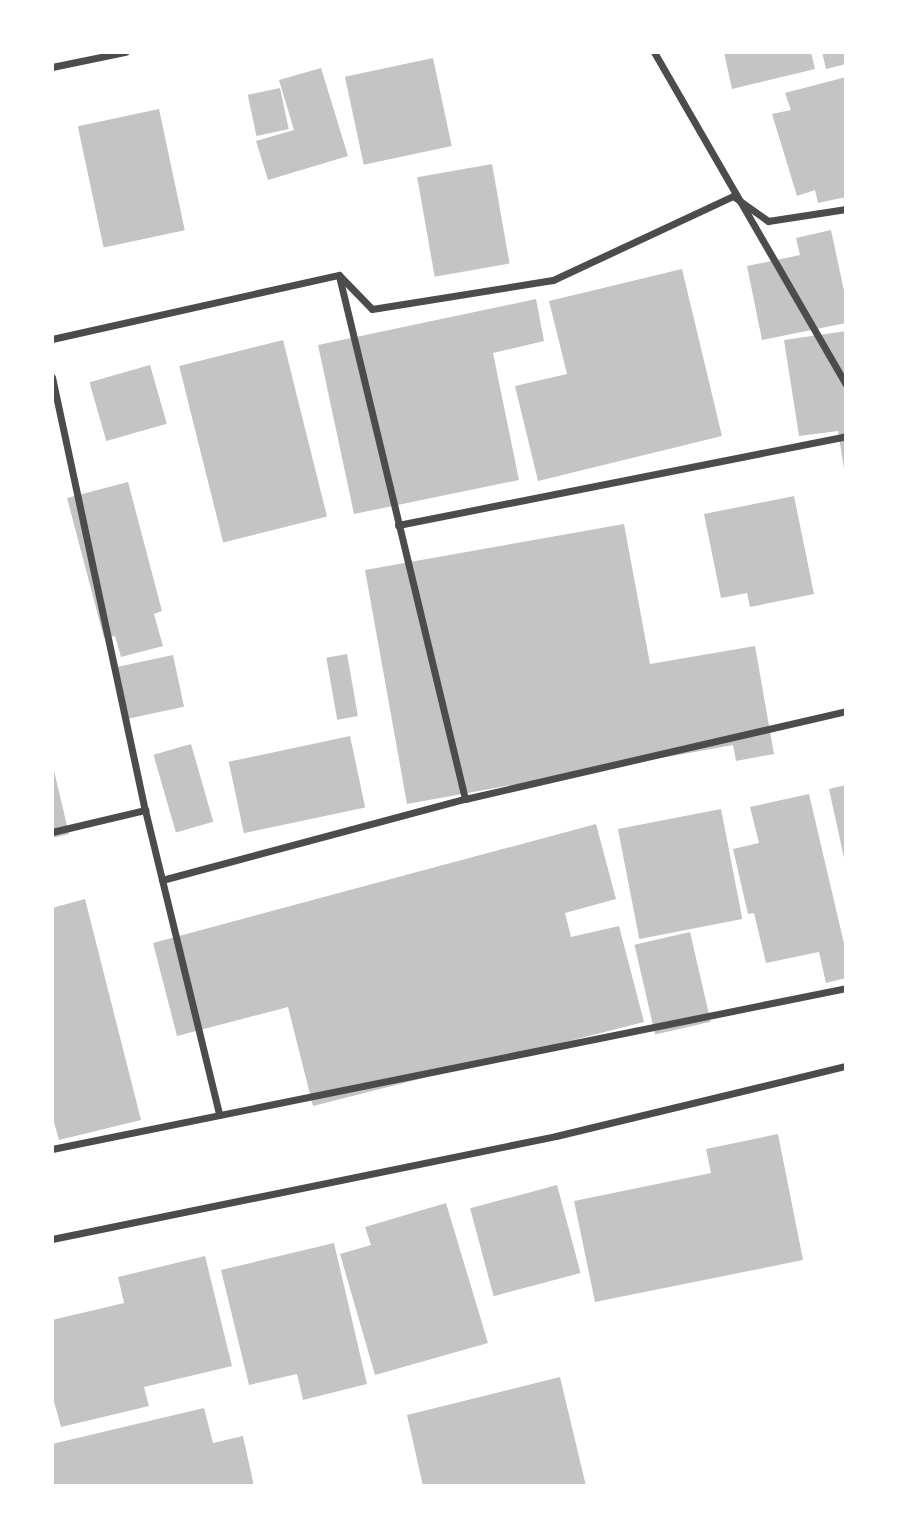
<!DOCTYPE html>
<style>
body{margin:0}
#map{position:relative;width:898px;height:1538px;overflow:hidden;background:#fff;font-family:"Nunito Sans",sans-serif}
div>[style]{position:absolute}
.building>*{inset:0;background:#c4c4c4;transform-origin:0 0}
.minor>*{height:7px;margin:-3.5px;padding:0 3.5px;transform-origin:3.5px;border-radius:3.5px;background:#4c4c4c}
span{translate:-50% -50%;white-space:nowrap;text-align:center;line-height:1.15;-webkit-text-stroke:6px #fff;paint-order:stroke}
.frame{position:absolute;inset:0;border:54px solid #fff;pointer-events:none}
</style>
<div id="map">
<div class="building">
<i style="clip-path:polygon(724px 52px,811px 52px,815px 69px,732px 89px)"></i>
<i style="clip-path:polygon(822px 52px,846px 52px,846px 64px,826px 69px)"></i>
<i style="left:433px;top:58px;width:90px;height:90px;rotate:78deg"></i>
<i style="clip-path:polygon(321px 68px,348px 156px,268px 180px,256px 141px,294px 130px,279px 80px)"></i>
<i style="clip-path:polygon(846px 77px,846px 197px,818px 203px,815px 190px,797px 196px,772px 114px,791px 110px,785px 93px)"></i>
<i style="left:280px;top:88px;width:42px;height:33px;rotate:78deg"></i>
<i style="left:159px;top:109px;width:124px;height:83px;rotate:78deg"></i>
<i style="left:492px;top:164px;width:101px;height:76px;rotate:80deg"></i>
<i style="clip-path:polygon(831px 230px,846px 300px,846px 323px,762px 340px,747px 266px,800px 255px,796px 238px)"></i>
<i style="clip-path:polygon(682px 269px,722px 436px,538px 481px,515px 386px,567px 374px,549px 301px)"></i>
<i style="clip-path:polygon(536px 299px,544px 341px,493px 353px,519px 480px,354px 514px,318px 345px)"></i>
<i style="clip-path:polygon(846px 331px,846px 469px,844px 469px,838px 431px,799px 436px,784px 340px)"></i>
<i style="left:283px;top:340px;width:182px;height:107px;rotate:76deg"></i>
<i style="left:150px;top:365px;width:61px;height:63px;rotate:74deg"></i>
<i style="clip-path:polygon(128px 482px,162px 611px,154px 614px,163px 646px,121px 657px,115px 636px,104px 638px,67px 498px)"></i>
<i style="clip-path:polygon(794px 496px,814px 594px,750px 607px,747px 593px,721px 598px,704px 514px)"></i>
<i style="clip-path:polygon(624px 524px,650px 664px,755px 646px,774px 754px,736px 761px,733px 745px,407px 804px,365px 570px)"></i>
<i style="left:347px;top:654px;width:63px;height:21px;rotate:80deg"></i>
<i style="left:173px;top:655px;width:53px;height:61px;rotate:78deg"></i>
<i style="left:350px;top:736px;width:73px;height:124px;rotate:78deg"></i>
<i style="left:191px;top:744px;width:81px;height:39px;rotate:74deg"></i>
<i style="clip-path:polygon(52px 762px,69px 834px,52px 838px)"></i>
<i style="clip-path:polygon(846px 785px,846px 858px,844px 858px,829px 789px)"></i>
<i style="clip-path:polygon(809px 794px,846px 952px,846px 978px,826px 983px,819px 952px,766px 963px,754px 913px,748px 914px,733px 849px,759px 843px,750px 807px)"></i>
<i style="left:721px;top:809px;width:112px;height:105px;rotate:79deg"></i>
<i style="clip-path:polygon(596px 824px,616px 899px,565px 913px,571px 937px,619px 926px,644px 1022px,313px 1106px,288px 1007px,177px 1036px,153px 943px)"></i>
<i style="clip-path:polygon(85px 899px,141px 1120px,59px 1140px,52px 1115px,52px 908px)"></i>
<i style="left:690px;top:932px;width:92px;height:57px;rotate:77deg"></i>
<i style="clip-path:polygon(778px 1134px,803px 1260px,595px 1302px,574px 1201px,711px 1173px,706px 1149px)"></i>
<i style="left:557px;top:1185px;width:91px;height:90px;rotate:75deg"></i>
<i style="clip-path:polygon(446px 1203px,488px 1343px,375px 1375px,340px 1254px,371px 1245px,365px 1227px)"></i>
<i style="clip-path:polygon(334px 1243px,367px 1384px,303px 1400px,297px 1374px,249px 1385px,221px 1270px)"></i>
<i style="clip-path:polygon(205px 1256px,232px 1366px,144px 1387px,149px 1406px,61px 1427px,52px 1394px,52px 1320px,124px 1303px,118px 1277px)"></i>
<i style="clip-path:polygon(560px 1377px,586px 1486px,423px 1486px,407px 1415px)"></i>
<i style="clip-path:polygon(204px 1408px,213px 1443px,243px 1436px,254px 1486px,52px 1486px,52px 1444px)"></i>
</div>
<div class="minor">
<i style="left:654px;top:52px;width:384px;rotate:60deg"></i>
<i style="left:52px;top:67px;width:75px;rotate:-11.6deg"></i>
<i style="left:339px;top:276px;width:538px;rotate:76.45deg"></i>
<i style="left:52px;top:339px;width:294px;rotate:-12.6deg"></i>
<i style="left:339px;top:275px;width:47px;rotate:45.9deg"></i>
<i style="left:372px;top:309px;width:183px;rotate:-9.1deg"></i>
<i style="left:553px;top:280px;width:199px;rotate:-25deg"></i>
<i style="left:733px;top:196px;width:43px;rotate:35.5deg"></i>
<i style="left:768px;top:221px;width:79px;rotate:-8.7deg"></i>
<i style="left:52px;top:377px;width:443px;rotate:77.9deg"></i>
<i style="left:145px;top:810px;width:312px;rotate:76.3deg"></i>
<i style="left:398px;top:525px;width:457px;rotate:-11.2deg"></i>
<i style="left:52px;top:832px;width:96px;rotate:-13.3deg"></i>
<i style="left:162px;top:880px;width:314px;rotate:-15deg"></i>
<i style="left:465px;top:799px;width:391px;rotate:-13deg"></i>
<i style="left:52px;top:1149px;width:810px;rotate:-11.46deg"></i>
<i style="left:52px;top:1239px;width:514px;rotate:-11.55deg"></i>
<i style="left:556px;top:1136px;width:298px;rotate:-13.6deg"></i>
</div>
<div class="frame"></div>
</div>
